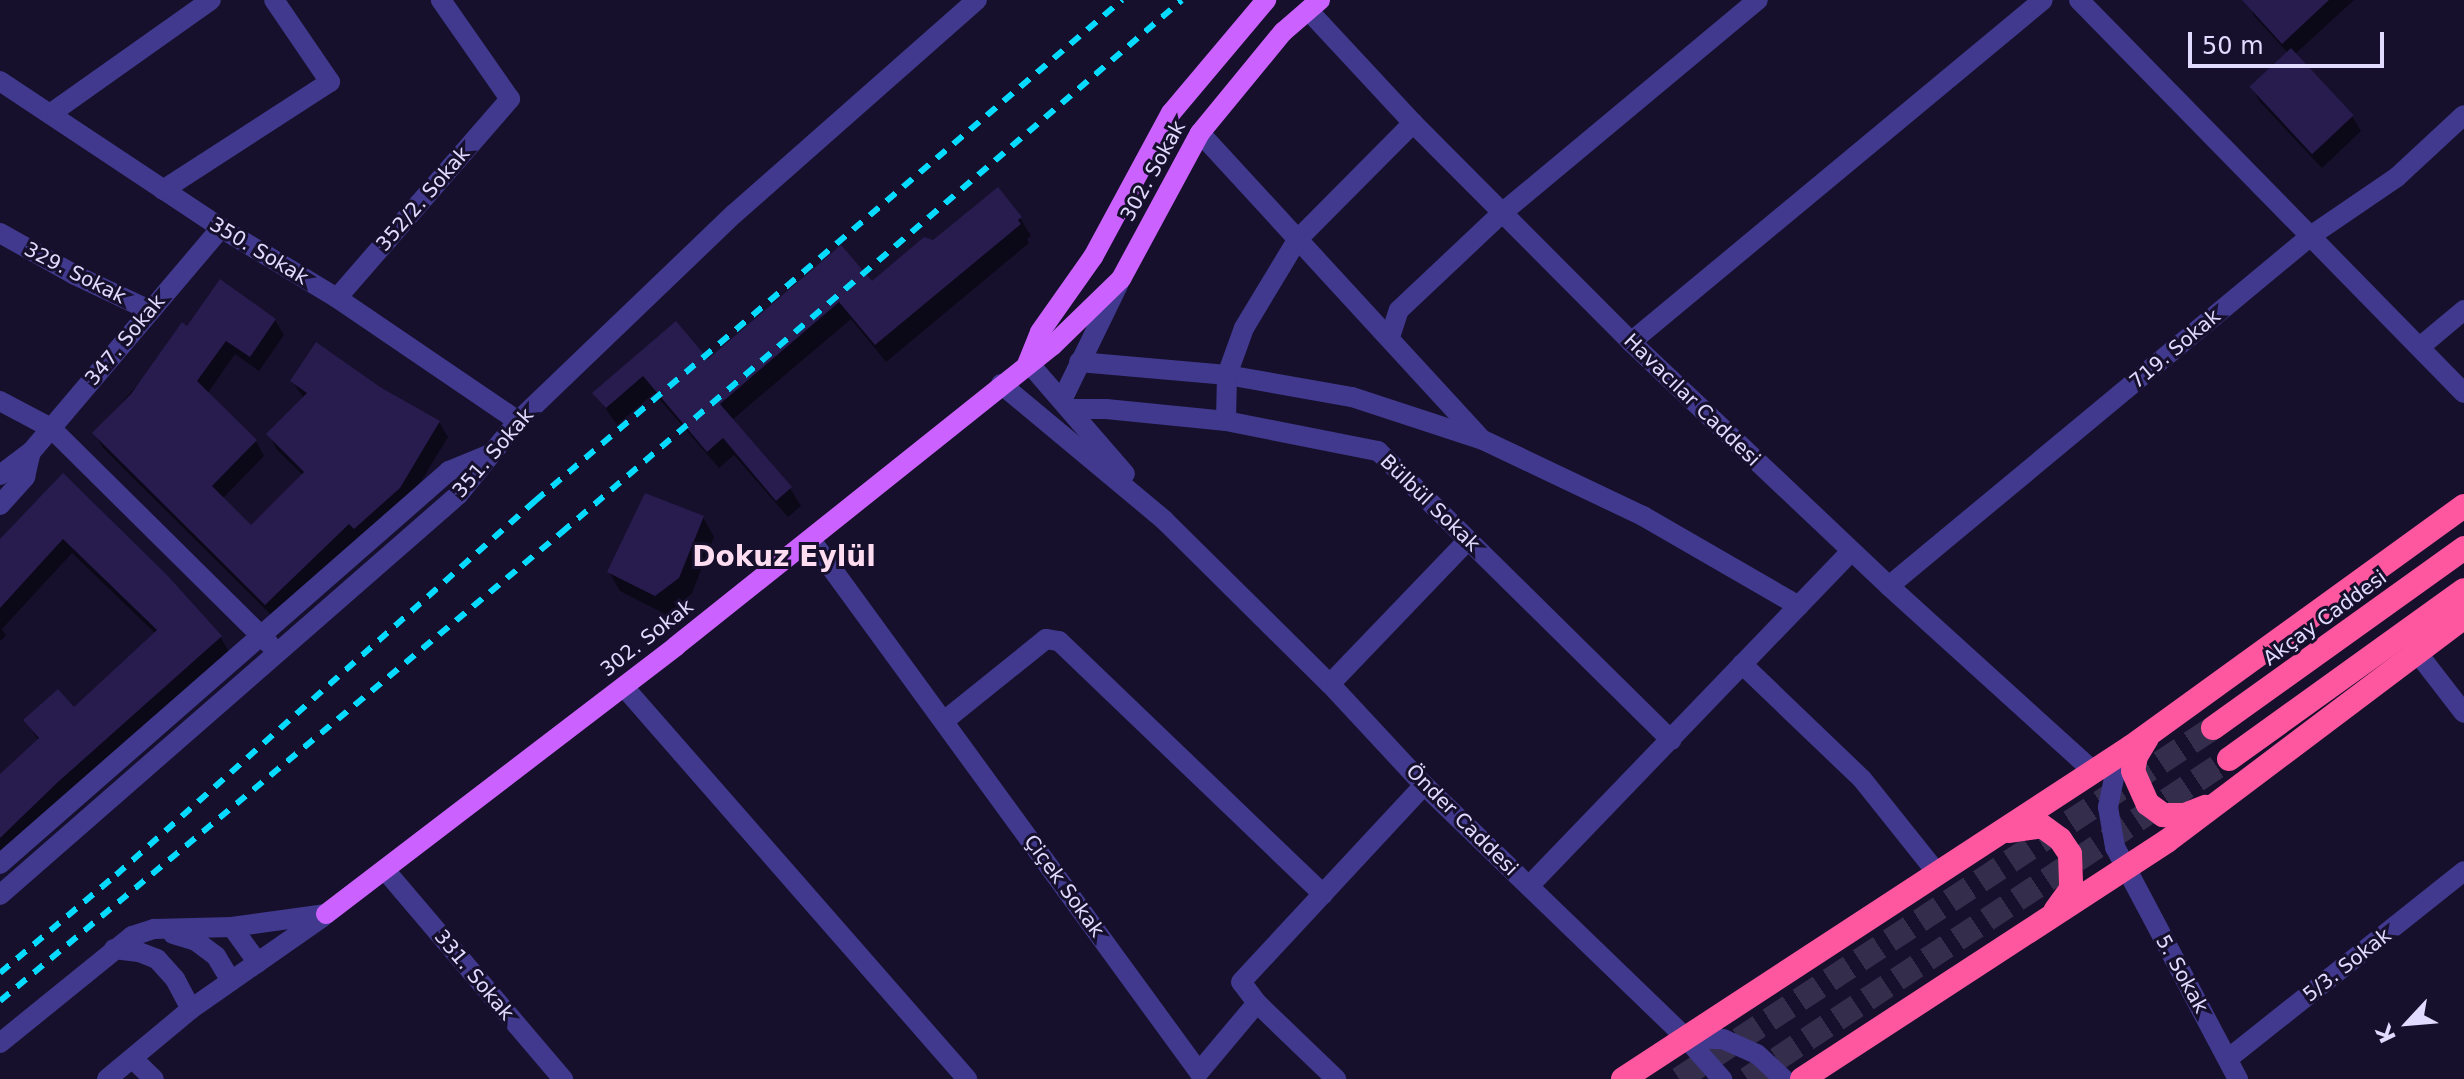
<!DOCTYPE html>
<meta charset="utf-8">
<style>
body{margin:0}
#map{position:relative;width:2464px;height:1079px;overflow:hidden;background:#16102c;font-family:"DejaVu Sans",sans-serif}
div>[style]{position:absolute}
.shadow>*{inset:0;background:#0007}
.building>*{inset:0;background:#281b4e;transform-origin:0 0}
.highway-tunnel>*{height:24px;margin-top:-12px;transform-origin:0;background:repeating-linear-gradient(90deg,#342e4c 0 24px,transparent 0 36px)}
.minor>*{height:20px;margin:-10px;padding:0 10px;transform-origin:10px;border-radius:10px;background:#40398d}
.major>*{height:20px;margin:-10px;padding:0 10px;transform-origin:10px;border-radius:10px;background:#cb62ff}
.highway>*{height:24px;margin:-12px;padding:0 12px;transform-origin:12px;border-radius:12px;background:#ff56a0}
.rail>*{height:6px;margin-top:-3px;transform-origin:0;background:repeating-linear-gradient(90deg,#07dbff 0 12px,transparent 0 22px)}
span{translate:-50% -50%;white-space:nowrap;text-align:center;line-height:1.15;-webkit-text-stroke:6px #16102c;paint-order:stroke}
.street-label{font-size:20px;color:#e1dbff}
.district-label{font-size:28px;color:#ffddf1;font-weight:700}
.north{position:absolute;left:2368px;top:983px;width:80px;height:80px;-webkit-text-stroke:6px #16102c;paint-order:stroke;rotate:244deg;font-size:22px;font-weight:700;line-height:32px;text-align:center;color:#e1dbff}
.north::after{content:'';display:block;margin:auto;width:28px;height:36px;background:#e1dbff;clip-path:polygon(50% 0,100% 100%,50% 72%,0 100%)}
.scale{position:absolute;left:2188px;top:32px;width:196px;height:36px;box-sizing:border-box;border:4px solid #e1dbff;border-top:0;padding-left:10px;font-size:24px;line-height:28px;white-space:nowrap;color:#e1dbff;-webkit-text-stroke:6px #16102c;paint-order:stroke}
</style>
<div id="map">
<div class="shadow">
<i style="clip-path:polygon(2247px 0,2354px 0,2295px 54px,2352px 116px,2361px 131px,2322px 168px,2260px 102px,2252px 88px,2288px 53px,2254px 16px)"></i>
<i style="clip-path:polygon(1020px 218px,1031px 236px,1027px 239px,1029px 243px,886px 362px,851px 319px,732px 420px,790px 488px,801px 506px,788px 517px,734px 455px,719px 468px,654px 393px,617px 425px,595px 393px,676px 324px,708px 362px,872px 283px,934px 242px)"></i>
<i style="clip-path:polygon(275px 320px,284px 335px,259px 371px,235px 354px,207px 394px,256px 441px,264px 456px,222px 499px,251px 527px,303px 475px,277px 450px,269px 435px,304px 398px,292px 381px,379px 389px,439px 422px,448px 437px,408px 503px,275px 619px,103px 448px,94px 433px,188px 329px)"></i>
<i style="clip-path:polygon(63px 476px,166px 577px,221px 638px,229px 652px,0 857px,0 776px,39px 741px,26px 721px,74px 710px,156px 634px,72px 553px,2px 629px,6px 636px,0 641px,0 542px)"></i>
<i style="clip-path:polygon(703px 517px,714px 537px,690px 598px,667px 615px,620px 591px,609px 572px)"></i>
</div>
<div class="building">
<i style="clip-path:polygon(2242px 0,2329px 0,2282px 44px)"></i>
<i style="left:2291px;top:48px;width:92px;height:57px;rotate:47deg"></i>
<i style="clip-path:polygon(998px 187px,1022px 217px,1018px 220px,1021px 224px,875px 345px,839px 302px,720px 404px,792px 487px,776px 501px,723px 438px,707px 452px,643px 376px,606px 408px,592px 393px,676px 321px,708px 359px,841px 245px,872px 281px,924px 237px,933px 240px)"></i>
<i style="clip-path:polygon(220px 279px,276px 319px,250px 357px,226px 341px,197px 381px,257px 440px,212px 486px,251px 525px,304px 472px,266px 434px,307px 393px,290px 381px,316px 342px,380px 387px,440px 421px,400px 488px,354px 529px,349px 524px,265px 605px,92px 433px,131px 394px,182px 322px,187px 326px)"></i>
<i style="clip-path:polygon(63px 473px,167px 575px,222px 636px,58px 782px,0 838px,0 774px,39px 738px,23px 720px,58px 689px,74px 707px,157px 630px,63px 539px,0 608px,0 539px)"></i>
<i style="clip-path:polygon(645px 493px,704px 516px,679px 578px,655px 596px,607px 572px)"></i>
</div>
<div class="highway-tunnel">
<i style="left:1679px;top:1079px;width:639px;rotate:-33.32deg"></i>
<i style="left:1747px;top:1079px;width:579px;rotate:-33.58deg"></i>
</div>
<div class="minor">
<i style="left:2079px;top:0;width:550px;rotate:45.59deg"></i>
<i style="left:1308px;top:10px;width:154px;rotate:47.1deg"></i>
<i style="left:1413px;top:123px;width:309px;rotate:45.1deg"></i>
<i style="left:1631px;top:342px;width:355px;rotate:43.4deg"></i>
<i style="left:1889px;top:586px;width:275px;rotate:42.2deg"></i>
<i style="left:0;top:81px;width:265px;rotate:33.6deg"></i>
<i style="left:221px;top:228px;width:135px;rotate:31.1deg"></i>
<i style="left:337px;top:298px;width:219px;rotate:34.2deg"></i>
<i style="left:50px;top:114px;width:197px;rotate:-35.3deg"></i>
<i style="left:1200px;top:133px;width:413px;rotate:47.4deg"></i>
<i style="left:163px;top:190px;width:199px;rotate:-32.9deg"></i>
<i style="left:330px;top:82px;width:99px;rotate:-124.3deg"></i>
<i style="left:0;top:233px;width:86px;rotate:29.2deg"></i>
<i style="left:75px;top:275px;width:84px;rotate:25.3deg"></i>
<i style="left:337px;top:298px;width:264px;rotate:-49deg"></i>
<i style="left:510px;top:99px;width:121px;rotate:-124.9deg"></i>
<i style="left:1390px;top:337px;width:28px;rotate:-72deg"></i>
<i style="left:1399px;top:310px;width:141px;rotate:-43.3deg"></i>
<i style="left:1502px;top:213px;width:333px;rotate:-39.8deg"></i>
<i style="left:1631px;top:342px;width:535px;rotate:-39.7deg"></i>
<i style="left:2421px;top:346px;width:56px;rotate:-39.9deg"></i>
<i style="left:1028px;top:362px;width:148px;rotate:49.1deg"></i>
<i style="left:1079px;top:362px;width:149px;rotate:5deg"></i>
<i style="left:1227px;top:375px;width:127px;rotate:10deg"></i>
<i style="left:1352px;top:397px;width:138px;rotate:18.2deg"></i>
<i style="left:1483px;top:440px;width:177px;rotate:25.4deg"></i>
<i style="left:1643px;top:516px;width:180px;rotate:30deg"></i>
<i style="left:1001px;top:384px;width:212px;rotate:39.8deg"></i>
<i style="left:1164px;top:520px;width:233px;rotate:44.7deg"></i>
<i style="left:1330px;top:684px;width:138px;rotate:47.1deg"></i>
<i style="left:1424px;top:785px;width:364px;rotate:44deg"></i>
<i style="left:1686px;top:1038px;width:55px;rotate:48.7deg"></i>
<i style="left:1062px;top:400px;width:128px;rotate:-64deg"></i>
<i style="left:0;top:401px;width:58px;rotate:27.9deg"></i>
<i style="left:51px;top:428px;width:307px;rotate:44.7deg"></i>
<i style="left:1069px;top:409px;width:37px"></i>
<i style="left:1106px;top:409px;width:121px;rotate:5.7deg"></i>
<i style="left:1226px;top:421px;width:155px;rotate:11.2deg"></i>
<i style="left:1378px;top:451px;width:412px;rotate:44.6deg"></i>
<i style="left:1226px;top:421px;width:46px;rotate:-88.8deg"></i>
<i style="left:1227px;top:375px;width:50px;rotate:-70.1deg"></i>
<i style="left:1244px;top:328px;width:103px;rotate:-58.9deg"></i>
<i style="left:1297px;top:240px;width:165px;rotate:-45.2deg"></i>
<i style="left:0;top:475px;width:39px;rotate:-37deg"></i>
<i style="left:31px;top:452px;width:294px;rotate:-49.7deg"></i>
<i style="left:0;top:505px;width:38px;rotate:-48deg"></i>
<i style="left:25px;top:477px;width:26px;rotate:-77deg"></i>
<i style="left:811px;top:540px;width:658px;rotate:53.9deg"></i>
<i style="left:1199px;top:1072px;width:90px;rotate:-50deg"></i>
<i style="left:1257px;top:1003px;width:110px;rotate:43.9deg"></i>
<i style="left:1889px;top:586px;width:550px;rotate:-39.69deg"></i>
<i style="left:2312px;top:235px;width:103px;rotate:-34.3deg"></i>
<i style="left:2397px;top:177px;width:91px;rotate:-42.8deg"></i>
<i style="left:2416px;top:651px;width:78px;rotate:52.3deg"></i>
<i style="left:1742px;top:664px;width:166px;rotate:43.8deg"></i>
<i style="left:1862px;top:779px;width:120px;rotate:51.4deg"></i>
<i style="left:1330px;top:684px;width:199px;rotate:-46.2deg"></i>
<i style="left:624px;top:687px;width:521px;rotate:48.81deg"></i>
<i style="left:944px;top:721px;width:131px;rotate:-38.8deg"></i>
<i style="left:1046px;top:639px;width:13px;rotate:9deg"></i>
<i style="left:1059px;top:641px;width:366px;rotate:43.8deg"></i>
<i style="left:2119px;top:754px;width:54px;rotate:101.7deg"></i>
<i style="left:2108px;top:807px;width:41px;rotate:80.1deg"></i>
<i style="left:2115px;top:847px;width:263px;rotate:62.1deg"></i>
<i style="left:0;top:864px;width:597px;rotate:-41.19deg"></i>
<i style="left:449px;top:471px;width:42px;rotate:-22.3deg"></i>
<i style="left:385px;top:870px;width:275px;rotate:49.6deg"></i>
<i style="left:1529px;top:886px;width:465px;rotate:-46.1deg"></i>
<i style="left:0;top:895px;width:608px;rotate:-41.13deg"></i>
<i style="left:458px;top:495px;width:95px;rotate:-51deg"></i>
<i style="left:518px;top:421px;width:299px;rotate:-43.8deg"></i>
<i style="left:734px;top:214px;width:324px;rotate:-41.4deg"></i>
<i style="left:232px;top:927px;width:44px;rotate:54.2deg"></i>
<i style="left:173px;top:934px;width:24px;rotate:17deg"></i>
<i style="left:196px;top:941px;width:25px;rotate:37deg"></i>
<i style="left:216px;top:956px;width:29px;rotate:59deg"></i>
<i style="left:114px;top:949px;width:25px;rotate:7deg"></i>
<i style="left:139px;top:952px;width:19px;rotate:21deg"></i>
<i style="left:157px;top:959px;width:27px;rotate:48deg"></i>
<i style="left:175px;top:979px;width:34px;rotate:62deg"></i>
<i style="left:1257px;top:1003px;width:26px;rotate:-127deg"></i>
<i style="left:1241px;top:982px;width:269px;rotate:-47.1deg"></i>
<i style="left:1686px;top:1038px;width:37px;rotate:2deg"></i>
<i style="left:1723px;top:1039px;width:37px;rotate:24deg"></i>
<i style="left:1757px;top:1054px;width:37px;rotate:43deg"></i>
<i style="left:0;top:1043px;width:170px;rotate:-39deg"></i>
<i style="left:132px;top:936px;width:23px;rotate:-18deg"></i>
<i style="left:154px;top:929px;width:78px;rotate:-1.5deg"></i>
<i style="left:232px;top:927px;width:95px;rotate:-7.9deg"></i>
<i style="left:2229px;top:1058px;width:300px;rotate:-38.5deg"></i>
<i style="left:133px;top:1059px;width:29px;rotate:44deg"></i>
<i style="left:107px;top:1079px;width:109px;rotate:-39.8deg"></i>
<i style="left:191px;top:1009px;width:161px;rotate:-34.9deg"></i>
</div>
<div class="major">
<i style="left:1028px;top:362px;width:32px;rotate:-68deg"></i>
<i style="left:1040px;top:332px;width:92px;rotate:-54.8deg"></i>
<i style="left:1093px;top:257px;width:164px;rotate:-61.6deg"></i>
<i style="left:1171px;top:113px;width:148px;rotate:-49.9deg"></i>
<i style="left:326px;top:914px;width:441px;rotate:-37.4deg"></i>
<i style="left:676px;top:646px;width:481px;rotate:-38.6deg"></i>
<i style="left:1052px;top:346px;width:96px;rotate:-44.2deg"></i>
<i style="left:1121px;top:279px;width:166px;rotate:-61.6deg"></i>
<i style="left:1200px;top:133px;width:131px;rotate:-50.6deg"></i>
<i style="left:1283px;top:32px;width:49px;rotate:-40.9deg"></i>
</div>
<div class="highway">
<i style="left:2213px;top:728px;width:309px;rotate:-35.6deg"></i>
<i style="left:2147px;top:738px;width:21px;rotate:121deg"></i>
<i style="left:2136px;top:756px;width:15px;rotate:101deg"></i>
<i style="left:2133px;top:771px;width:36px;rotate:66deg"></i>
<i style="left:2148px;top:804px;width:19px;rotate:36deg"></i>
<i style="left:2163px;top:815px;width:22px"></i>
<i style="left:2185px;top:815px;width:22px;rotate:-22deg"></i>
<i style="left:2229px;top:759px;width:289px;rotate:-35.7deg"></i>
<i style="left:2008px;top:831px;width:34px;rotate:-8deg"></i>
<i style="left:2042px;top:826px;width:22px;rotate:36deg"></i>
<i style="left:2060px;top:839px;width:18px;rotate:56deg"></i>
<i style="left:2070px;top:854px;width:35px;rotate:88deg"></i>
<i style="left:2071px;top:889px;width:26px;rotate:126deg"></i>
<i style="left:1623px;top:1079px;width:607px;rotate:-33.17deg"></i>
<i style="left:2131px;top:747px;width:411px;rotate:-35.9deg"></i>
<i style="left:1802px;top:1079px;width:436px;rotate:-33.1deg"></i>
<i style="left:2167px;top:841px;width:372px;rotate:-37deg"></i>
</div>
<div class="rail">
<i style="left:0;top:973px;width:152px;rotate:-40.2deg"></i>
<i style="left:116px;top:875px;width:562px;rotate:-41.75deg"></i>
<i style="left:535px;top:501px;width:772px;rotate:-40.48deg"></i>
<i style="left:0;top:1001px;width:731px;rotate:-39.84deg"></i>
<i style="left:561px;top:533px;width:818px;rotate:-40.64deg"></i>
</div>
<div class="street-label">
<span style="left:1153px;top:171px;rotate:-61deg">302. Sokak</span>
<span style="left:423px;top:199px;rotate:-49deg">352/2. Sokak</span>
<span style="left:259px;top:251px;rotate:31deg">350. Sokak</span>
<span style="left:75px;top:273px;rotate:27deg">329. Sokak</span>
<span style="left:125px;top:340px;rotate:-50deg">347. Sokak</span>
<span style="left:2175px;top:349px;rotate:-40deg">719. Sokak</span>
<span style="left:1692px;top:400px;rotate:44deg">Havacılar Caddesi</span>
<span style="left:493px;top:453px;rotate:-49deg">351. Sokak</span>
<span style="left:1430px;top:503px;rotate:44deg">Bülbül Sokak</span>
<span style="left:2325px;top:618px;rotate:-36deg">Akçay Caddesi</span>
<span style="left:647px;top:638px;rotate:-38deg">302. Sokak</span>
<span style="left:1462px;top:820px;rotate:45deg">Önder Caddesi</span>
<span style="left:1064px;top:886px;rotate:54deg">Çiçek Sokak</span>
<span style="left:2347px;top:965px;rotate:-38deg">5/3. Sokak</span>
<span style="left:2182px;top:974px;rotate:61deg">5. Sokak</span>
<span style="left:474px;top:975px;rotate:50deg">331. Sokak</span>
</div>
<div class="district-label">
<span style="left:784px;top:557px">Dokuz Eylül</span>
</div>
<div class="north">K</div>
<div class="scale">50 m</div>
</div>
